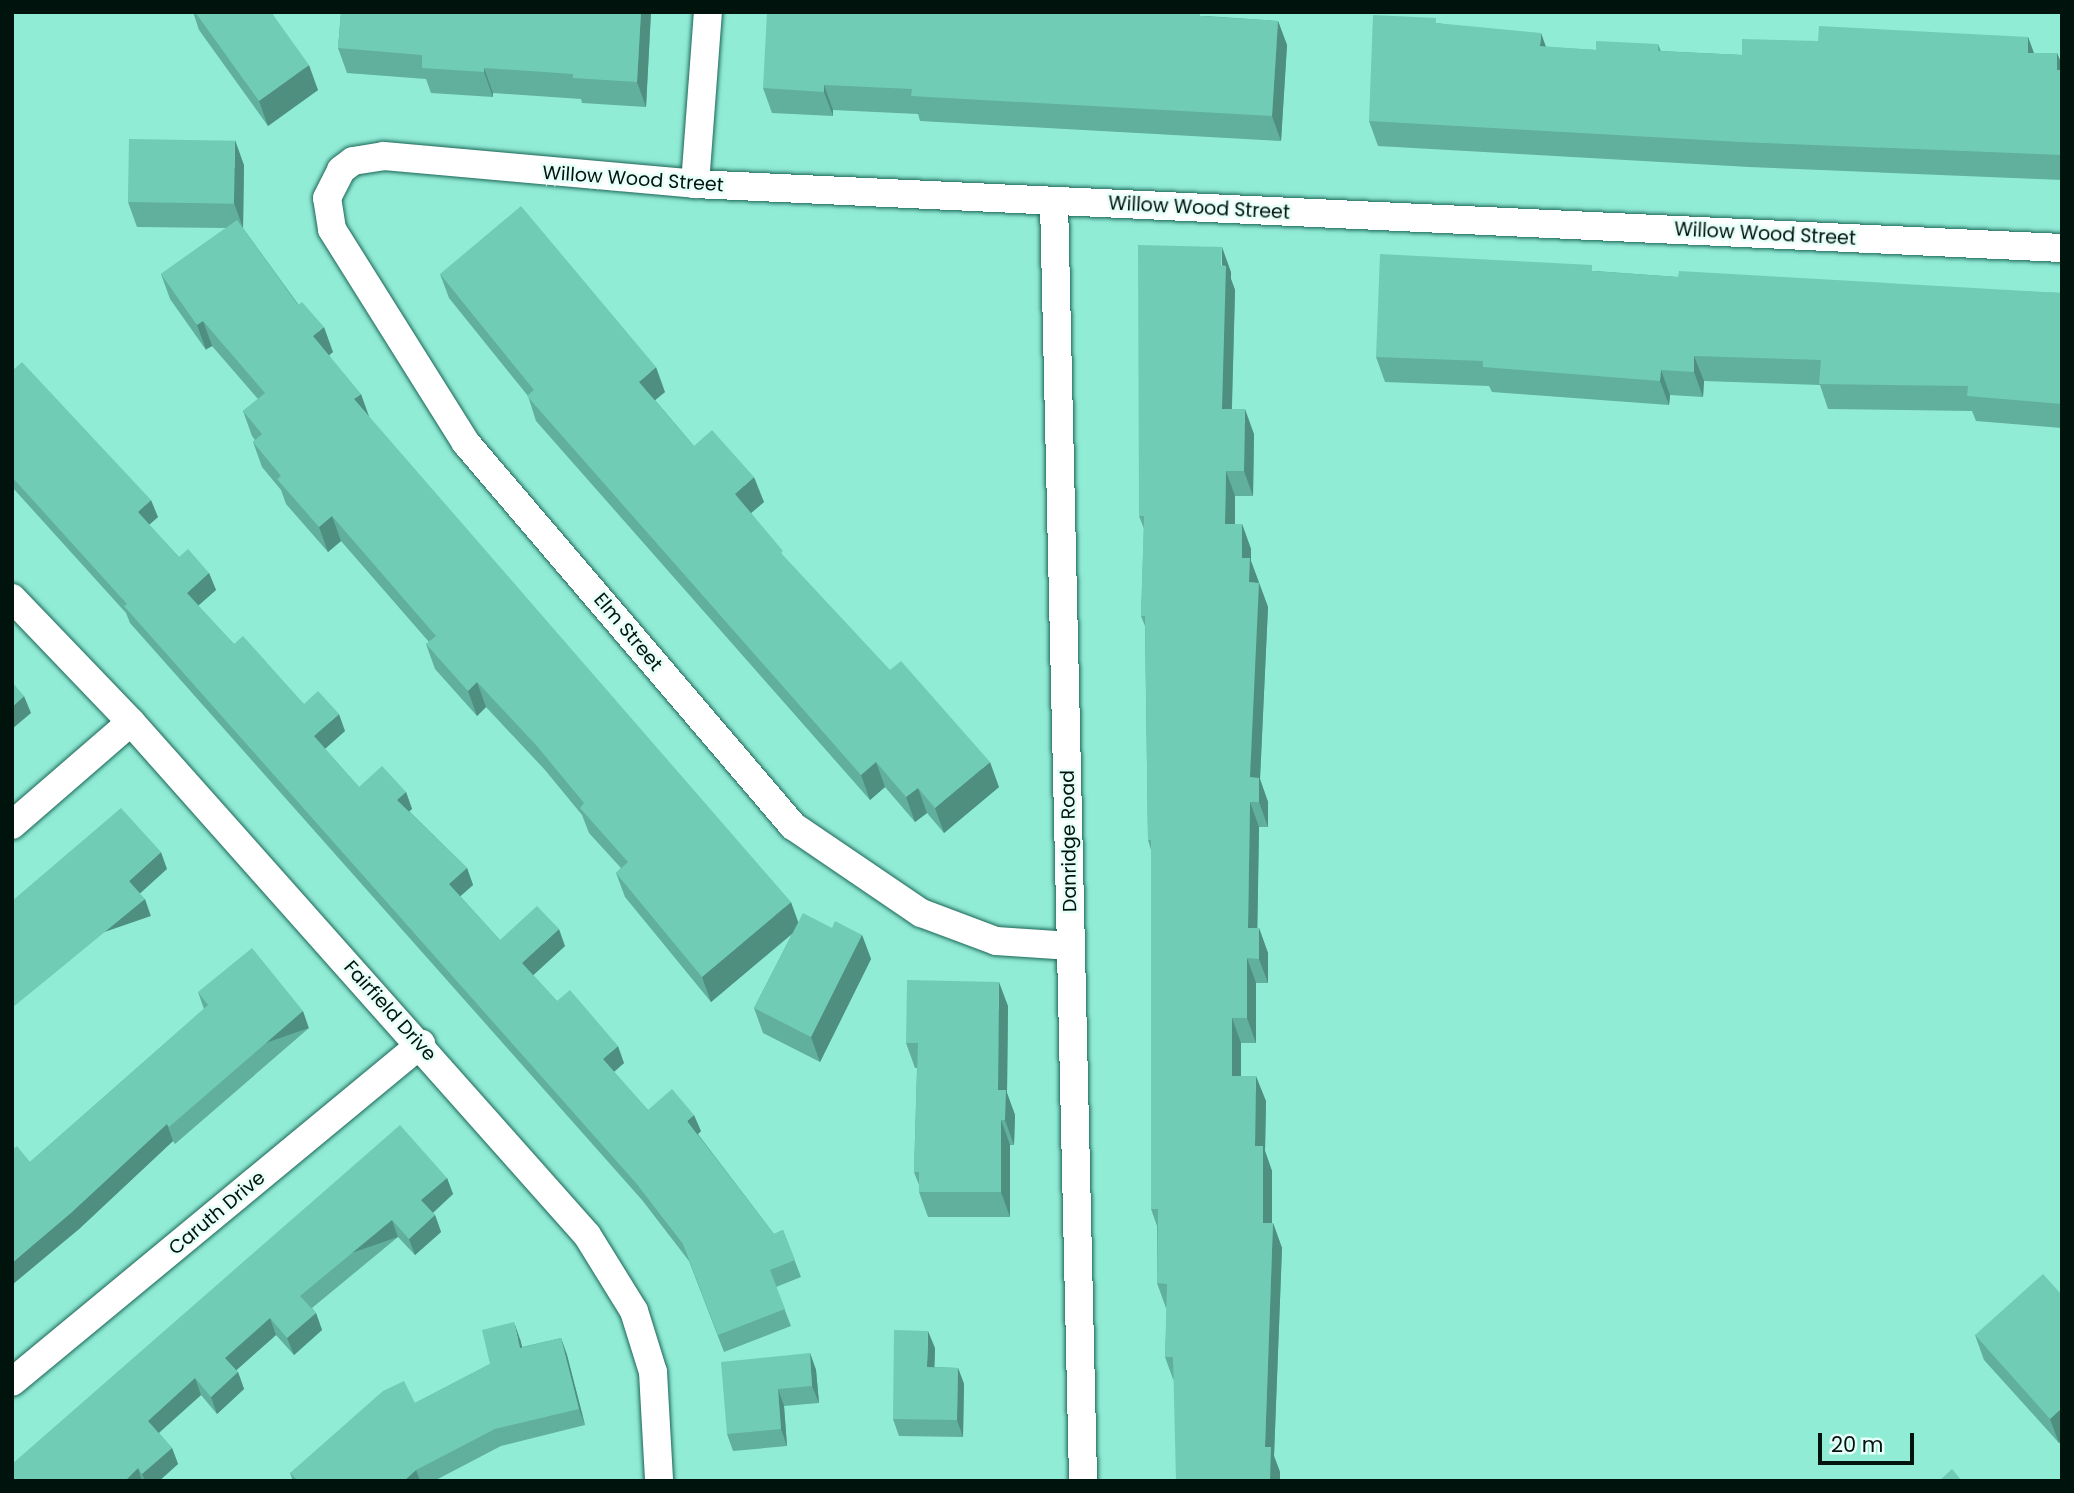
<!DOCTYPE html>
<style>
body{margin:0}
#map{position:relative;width:2074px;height:1493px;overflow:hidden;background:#91ecd6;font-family:Poppins,sans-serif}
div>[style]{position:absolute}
.roads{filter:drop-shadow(0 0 2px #1c6657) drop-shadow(0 0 2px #1c6657)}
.minor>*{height:28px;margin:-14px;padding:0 14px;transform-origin:14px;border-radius:14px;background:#fff}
.wall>*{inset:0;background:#61af9d}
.shaded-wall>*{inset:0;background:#4f8f7f;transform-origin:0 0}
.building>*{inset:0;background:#71ccb6;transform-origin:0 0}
span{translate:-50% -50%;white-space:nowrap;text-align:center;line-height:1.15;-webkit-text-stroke:5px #e6fff8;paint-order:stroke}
.street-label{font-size:19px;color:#00130d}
.frame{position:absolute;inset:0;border:14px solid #00130d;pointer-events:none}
.scale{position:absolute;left:1818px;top:1433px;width:96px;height:32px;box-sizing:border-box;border:4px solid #00130d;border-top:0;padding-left:9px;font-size:21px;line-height:24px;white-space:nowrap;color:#00130d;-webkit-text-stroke:5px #e6fff8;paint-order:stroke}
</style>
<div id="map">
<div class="roads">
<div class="minor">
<i style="left:695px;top:184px;width:172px;rotate:-85.7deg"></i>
<i style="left:1054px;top:201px;width:1280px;rotate:88.7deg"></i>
<i style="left:12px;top:598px;width:172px;rotate:46.2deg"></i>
<i style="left:131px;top:722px;width:686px;rotate:48.37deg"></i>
<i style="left:587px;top:1235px;width:89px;rotate:58.3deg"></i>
<i style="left:634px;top:1311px;width:64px;rotate:72.7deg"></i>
<i style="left:653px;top:1372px;width:109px;rotate:86.8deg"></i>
<i style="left:12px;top:825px;width:157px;rotate:-40.9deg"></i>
<i style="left:1071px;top:946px;width:75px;rotate:-176.2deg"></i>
<i style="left:996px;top:941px;width:80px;rotate:-159.5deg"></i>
<i style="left:921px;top:913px;width:155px;rotate:-145.8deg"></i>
<i style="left:793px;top:826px;width:504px;rotate:-130.49deg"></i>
<i style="left:466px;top:443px;width:252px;rotate:-122.1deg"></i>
<i style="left:332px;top:229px;width:31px;rotate:-99deg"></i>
<i style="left:327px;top:198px;width:31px;rotate:-63deg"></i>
<i style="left:341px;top:170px;width:15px;rotate:-37deg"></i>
<i style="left:353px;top:161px;width:31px;rotate:-9deg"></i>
<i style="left:384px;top:156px;width:312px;rotate:5.1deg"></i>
<i style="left:695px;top:184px;width:1368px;rotate:2.68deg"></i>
<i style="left:12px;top:1382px;width:531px;rotate:-39.57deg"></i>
</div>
</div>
<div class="wall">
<i style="clip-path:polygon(193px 12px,271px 12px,318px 90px,268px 126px,199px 30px)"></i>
<i style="clip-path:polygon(341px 12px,651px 12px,646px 107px,582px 103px,581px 99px,493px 93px,493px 97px,431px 93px,426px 79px,347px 73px,338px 48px)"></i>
<i style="clip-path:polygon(1206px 16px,1278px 21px,1287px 45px,1281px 141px,920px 121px,918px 114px,833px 110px,833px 116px,772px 113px,763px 88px)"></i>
<i style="clip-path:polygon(1438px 23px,1546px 47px,1596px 50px,1658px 44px,1661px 51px,1742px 55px,1818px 41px,2028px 37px,2034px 53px,2057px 53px,2062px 65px,2062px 180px,1749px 167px,1378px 146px,1369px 121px)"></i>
<i style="clip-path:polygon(244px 165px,243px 228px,333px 352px,329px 355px,369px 417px,798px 922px,832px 928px,862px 935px,871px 959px,820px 1062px,763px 1033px,754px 1008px,792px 934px,711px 1002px,625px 897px,616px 873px,621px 868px,589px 833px,582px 815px,545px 770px,486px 707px,477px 716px,435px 669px,426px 644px,429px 642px,341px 541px,328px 552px,286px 504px,281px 490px,262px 467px,253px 442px,255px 440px,252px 436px,243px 411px,258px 399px,212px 346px,206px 350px,170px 299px,161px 274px,226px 228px,137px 227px,128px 202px)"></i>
<i style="clip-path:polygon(1595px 271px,1678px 277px,2062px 293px,2062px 428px,1976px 421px,1972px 411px,1828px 409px,1820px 385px,1704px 381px,1703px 397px,1670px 395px,1669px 405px,1492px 392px,1489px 386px,1385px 382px,1376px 357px)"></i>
<i style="clip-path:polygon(1231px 272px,1231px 279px,1235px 290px,1232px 409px,1254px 434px,1253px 496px,1235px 496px,1235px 524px,1242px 524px,1251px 549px,1251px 561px,1268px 607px,1260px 779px,1268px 802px,1268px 827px,1259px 827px,1257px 928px,1259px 928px,1268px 953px,1268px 983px,1256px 983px,1256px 1043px,1241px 1043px,1241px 1076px,1266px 1101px,1265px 1151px,1272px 1171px,1272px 1223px,1273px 1223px,1282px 1248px,1274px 1456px,1280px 1472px,1173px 1379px,1165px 1357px,1167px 1308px,1166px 1308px,1157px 1283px,1157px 1226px,1151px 1209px,1151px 850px,1148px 840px,1145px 626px,1141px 616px,1144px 529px,1139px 516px)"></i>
<i style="clip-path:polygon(440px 274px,665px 392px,655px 400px,694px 446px,764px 502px,751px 513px,786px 560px,999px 787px,944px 833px,927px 813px,915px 822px,885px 787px,870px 800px,536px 421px,528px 396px,449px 298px)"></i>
<i style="clip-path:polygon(12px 371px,158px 517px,149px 525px,179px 557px,209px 573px,216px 590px,198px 606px,234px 644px,304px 704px,345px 731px,325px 749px,359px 787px,406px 792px,412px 809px,409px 811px,467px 868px,473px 885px,460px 896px,500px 940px,565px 946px,533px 975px,557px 1001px,624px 1063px,614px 1072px,648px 1110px,701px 1131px,698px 1134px,774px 1234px,783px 1230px,801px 1277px,776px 1287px,791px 1326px,724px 1352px,689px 1261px,642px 1200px,130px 623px,126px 613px,12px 487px)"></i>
<i style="clip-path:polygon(198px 992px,309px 1028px,175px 1144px,173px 1141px,78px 1230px,30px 1162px,204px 1009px)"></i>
<i style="clip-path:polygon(1008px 1006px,1007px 1093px,1015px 1115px,1014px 1145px,1010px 1145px,1010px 1217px,928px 1217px,919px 1192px,919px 1185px,914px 1172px,917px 1068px,915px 1068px,906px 1043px)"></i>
<i style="clip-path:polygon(447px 1178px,453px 1194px,433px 1213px,435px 1215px,441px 1232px,415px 1255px,398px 1237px,312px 1308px,316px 1313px,322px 1330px,294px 1355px,276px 1335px,236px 1370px,238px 1372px,244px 1389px,217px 1414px,201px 1395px,159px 1433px,172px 1448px,178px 1464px,159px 1481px,12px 1481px)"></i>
<i style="clip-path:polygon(2062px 1295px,2059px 1443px,1984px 1360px,1975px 1335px)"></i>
<i style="clip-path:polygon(561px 1338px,567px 1355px,585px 1425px,501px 1446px,434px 1481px,293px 1481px,290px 1473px,415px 1403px,490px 1364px,520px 1339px,522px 1347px)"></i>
<i style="clip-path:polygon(935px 1348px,934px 1367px,958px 1368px,964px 1384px,963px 1437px,899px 1436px,893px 1419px)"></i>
<i style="clip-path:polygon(810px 1353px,816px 1370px,819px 1403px,784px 1406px,787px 1446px,733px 1451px,727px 1434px)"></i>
</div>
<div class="shaded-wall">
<i style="clip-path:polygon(641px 12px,651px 12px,646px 107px,637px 82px)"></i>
<i style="clip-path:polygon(1278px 21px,1287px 45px,1281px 141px,1272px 116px)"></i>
<i style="clip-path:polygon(1541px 33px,1550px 58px,1540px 46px)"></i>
<i style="clip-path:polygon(2028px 37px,2037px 62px,2028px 53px)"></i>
<i style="clip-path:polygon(2057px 53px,2062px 65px,2062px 82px,2057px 70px)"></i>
<i style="clip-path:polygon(309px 65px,318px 90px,268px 126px,259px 101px)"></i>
<i style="clip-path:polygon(484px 68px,493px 93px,493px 97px,484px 72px)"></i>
<i style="clip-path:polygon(824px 85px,833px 110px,833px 116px,824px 92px)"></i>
<i style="clip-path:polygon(235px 140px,244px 165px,243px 228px,234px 203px)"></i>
<i style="clip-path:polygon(1222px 247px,1231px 272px,1231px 279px,1235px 290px,1231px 434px,1222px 409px)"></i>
<i style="left:203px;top:321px;width:27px;height:7px;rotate:70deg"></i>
<i style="clip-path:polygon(324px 327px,333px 352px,322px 361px,313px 336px)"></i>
<i style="clip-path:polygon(1694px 356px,1704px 381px,1703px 397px,1694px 372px)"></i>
<i style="clip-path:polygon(656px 367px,665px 392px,648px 406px,639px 382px)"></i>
<i style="clip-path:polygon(1661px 370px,1670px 395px,1669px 405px,1660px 381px)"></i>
<i style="clip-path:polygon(361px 394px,370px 419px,354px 399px)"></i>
<i style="clip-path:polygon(1245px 409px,1254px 434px,1253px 496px,1244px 471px)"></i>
<i style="clip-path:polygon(1226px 471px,1235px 496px,1235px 549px,1225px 524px)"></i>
<i style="clip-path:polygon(754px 477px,764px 502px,744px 519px,735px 494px)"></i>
<i style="clip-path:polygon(151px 500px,158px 517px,144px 529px,138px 512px)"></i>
<i style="clip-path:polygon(332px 516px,341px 541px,328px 552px,319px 527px)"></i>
<i style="clip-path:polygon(1242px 524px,1251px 549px,1251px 561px,1268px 607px,1260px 779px,1268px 802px,1268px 827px,1250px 777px,1249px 582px,1242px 558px)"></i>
<i style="clip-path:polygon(209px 573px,216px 590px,193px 610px,187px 593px)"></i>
<i style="clip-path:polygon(477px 682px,486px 707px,477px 716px,468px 691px)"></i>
<i style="clip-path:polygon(24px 696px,31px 713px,12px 729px,12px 707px)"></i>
<i style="clip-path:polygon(339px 714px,345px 731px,320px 753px,314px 736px)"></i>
<i style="clip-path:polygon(876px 762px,885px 787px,870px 800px,861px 775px)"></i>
<i style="clip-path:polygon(990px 762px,999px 787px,944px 833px,935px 808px)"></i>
<i style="clip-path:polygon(918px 788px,927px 813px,915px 822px,906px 797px)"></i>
<i style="clip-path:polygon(406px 792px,412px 809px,404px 816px,397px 800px)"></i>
<i style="clip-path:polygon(1250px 802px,1259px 827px,1257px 953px,1248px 928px)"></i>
<i style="clip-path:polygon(161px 852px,167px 869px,135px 898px,129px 881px)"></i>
<i style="clip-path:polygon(467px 868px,473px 885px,455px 901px,449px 884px)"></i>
<i style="left:145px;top:899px;width:18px;height:172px;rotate:71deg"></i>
<i style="clip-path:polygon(791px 902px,800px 927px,711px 1002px,702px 977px)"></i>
<i style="clip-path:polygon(1259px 928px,1268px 953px,1268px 983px,1259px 959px)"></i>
<i style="clip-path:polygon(559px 929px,565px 946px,528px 980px,522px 963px)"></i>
<i style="clip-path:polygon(862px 935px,871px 959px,820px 1062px,811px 1037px)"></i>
<i style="clip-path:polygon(1247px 958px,1256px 983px,1256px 1043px,1247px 1018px)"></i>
<i style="clip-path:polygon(999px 982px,1008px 1006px,1007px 1093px,1015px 1115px,1014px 1145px,1005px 1120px,998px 1090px)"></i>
<i style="left:303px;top:1011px;width:18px;height:177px;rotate:71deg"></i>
<i style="clip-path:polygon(1232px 1018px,1241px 1043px,1241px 1100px,1232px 1076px)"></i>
<i style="clip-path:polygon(618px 1046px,624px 1063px,609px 1076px,603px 1059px)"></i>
<i style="clip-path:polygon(1256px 1076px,1266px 1101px,1265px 1151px,1272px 1171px,1272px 1248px,1263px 1223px,1255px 1146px)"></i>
<i style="clip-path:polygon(694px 1115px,701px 1131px,694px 1138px,687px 1121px)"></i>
<i style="clip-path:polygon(1001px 1120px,1010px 1145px,1010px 1217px,1001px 1192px)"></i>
<i style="clip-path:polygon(167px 1124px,173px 1141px,78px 1230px,12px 1285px,12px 1263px)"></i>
<i style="clip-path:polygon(447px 1178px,453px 1194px,428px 1217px,421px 1200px)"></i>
<i style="clip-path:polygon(435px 1215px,441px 1232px,415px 1255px,409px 1239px)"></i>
<i style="left:392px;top:1220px;width:18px;height:119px;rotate:71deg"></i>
<i style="clip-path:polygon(1273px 1223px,1282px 1248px,1274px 1456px,1280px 1472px,1280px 1481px,1270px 1481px,1265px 1447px)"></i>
<i style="clip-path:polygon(316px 1313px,322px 1330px,294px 1355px,287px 1338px)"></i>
<i style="clip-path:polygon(270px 1318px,276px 1335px,231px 1375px,225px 1358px)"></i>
<i style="clip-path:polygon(514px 1322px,520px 1339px,527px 1365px,520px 1348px)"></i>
<i style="clip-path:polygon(928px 1331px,935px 1348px,934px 1384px,927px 1367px)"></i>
<i style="clip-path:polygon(561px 1338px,567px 1355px,585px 1425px,579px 1409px)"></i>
<i style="clip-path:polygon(810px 1353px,816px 1370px,819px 1403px,812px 1386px)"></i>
<i style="clip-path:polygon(958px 1368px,964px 1384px,963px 1437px,957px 1420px)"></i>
<i style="clip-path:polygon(238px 1372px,244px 1389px,217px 1414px,211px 1397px)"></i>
<i style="clip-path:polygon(195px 1378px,201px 1395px,154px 1437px,148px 1421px)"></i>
<i style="clip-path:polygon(778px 1389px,784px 1406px,787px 1446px,781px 1429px)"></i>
<i style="clip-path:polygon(2062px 1408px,2062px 1441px,2059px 1443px,2050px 1419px)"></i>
<i style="clip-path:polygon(172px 1448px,178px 1464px,159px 1481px,145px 1481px,142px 1474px)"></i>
<i style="clip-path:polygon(138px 1468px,142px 1481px,125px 1481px)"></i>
<i style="clip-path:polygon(416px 1470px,420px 1481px,404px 1481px)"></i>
</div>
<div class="building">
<i style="clip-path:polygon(195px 12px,271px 12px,309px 65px,259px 101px)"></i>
<i style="clip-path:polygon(341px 12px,641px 12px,637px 82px,573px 78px,573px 74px,484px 68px,484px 72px,422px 68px,422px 55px,338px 48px)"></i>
<i style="clip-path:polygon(767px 12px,1200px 12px,1200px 16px,1278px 21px,1272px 116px,911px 96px,912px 89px,824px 85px,824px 92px,763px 88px)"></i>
<i style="clip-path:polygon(1373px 15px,1436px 18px,1436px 23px,1541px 33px,1540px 46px,1596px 50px,1596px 41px,1658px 44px,1658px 51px,1742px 55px,1742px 39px,1818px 41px,1819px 26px,2028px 37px,2028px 53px,2057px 53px,2057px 70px,2062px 70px,2062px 155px,1740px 142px,1369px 121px)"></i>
<i style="left:129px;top:139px;width:106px;height:63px;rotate:1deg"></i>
<i style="clip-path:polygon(521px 206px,656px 367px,639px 382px,694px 446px,712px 430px,754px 477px,735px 494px,783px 551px,781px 553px,890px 670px,901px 661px,990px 762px,935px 808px,918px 788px,906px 797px,876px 762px,861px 775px,527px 396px,534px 390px,440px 274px)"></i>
<i style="clip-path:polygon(237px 220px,298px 305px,302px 302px,324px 327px,313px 336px,361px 394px,354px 399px,791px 902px,702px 977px,616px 873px,628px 862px,580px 808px,584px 803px,536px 745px,477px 682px,468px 691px,426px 644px,436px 636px,332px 516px,319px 527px,277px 479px,281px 476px,253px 442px,262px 434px,243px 411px,265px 393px,203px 321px,197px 325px,161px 274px)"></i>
<i style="clip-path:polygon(1138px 245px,1222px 247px,1221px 265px,1226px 266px,1222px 409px,1245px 409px,1244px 471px,1226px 471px,1225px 524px,1242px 524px,1242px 558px,1250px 558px,1249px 582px,1259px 583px,1250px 777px,1259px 778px,1259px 802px,1250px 802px,1248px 928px,1259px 928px,1259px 959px,1247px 958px,1247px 1018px,1232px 1018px,1232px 1076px,1256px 1076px,1255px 1146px,1263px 1146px,1263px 1223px,1273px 1223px,1265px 1447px,1271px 1447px,1270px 1481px,1176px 1481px,1173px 1357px,1165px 1357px,1167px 1284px,1157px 1283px,1158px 1209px,1151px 1209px,1151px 840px,1148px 840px,1145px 616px,1141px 616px,1144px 516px,1139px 516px)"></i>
<i style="clip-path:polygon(1380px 254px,1592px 265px,1592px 271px,1678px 277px,1679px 271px,2062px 293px,2062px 404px,1967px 396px,1968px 386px,1819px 384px,1821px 360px,1694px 356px,1694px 372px,1661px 370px,1660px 381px,1483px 367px,1483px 361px,1376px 357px)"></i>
<i style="clip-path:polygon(22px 362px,151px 500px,138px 512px,179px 557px,188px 549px,209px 573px,187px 593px,234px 644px,243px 636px,304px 704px,318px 691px,339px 714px,314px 736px,359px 787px,382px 766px,406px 792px,397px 800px,467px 868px,449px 884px,500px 940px,537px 906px,559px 929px,522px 963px,557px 1001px,570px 990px,618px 1046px,603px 1059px,648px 1110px,672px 1089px,694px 1115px,687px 1121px,774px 1234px,783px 1230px,795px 1260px,770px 1270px,785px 1309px,718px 1335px,683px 1244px,636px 1183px,124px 606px,127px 604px,12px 477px,12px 371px)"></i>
<i style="clip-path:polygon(12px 682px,24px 696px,12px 707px)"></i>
<i style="clip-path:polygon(121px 808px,161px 852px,129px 881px,145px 899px,12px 1008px,12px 901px)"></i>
<i style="clip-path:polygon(803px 913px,832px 928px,835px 921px,862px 935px,811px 1037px,754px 1008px)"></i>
<i style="clip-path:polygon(252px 948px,303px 1011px,169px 1127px,167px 1124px,71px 1213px,12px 1263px,12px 1150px,17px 1146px,30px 1162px,208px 1005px,198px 992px)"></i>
<i style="clip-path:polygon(907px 980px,999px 982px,998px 1090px,1006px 1090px,1005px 1120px,1001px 1120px,1001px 1192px,919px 1192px,919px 1172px,914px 1172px,918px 1043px,906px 1043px)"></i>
<i style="clip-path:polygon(400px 1125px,447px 1178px,421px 1200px,435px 1215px,409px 1239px,392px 1220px,300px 1296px,316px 1313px,287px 1338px,270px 1318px,225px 1358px,238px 1372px,211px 1397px,195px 1378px,148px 1421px,172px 1448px,142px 1474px,138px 1468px,125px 1481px,12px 1481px,12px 1464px)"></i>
<i style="clip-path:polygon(2043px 1274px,2062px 1295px,2062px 1408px,2050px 1419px,1975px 1335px)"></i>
<i style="clip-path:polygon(514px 1322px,520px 1348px,561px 1338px,579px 1409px,495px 1429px,416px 1470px,404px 1481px,298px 1481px,290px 1473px,383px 1391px,404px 1381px,415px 1403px,490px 1364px,482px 1330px)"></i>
<i style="clip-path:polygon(894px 1330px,928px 1331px,927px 1367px,958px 1368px,957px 1420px,893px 1419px)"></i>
<i style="clip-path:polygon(810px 1353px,812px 1386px,778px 1389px,781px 1429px,727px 1434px,721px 1362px)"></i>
<i style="clip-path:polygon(1952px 1469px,1962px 1481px,1939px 1481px)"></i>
</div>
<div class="street-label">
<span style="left:633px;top:179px;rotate:4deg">Willow Wood Street</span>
<span style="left:1199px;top:208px;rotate:3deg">Willow Wood Street</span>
<span style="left:1765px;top:234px;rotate:3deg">Willow Wood Street</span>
<span style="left:628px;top:632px;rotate:50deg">Elm Street</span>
<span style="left:1069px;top:841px;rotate:-91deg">Danridge Road</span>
<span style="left:390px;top:1011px;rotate:48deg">Fairfield Drive</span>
<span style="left:217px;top:1213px;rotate:-40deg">Caruth Drive</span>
</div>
<div class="frame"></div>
<div class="scale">20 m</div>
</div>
